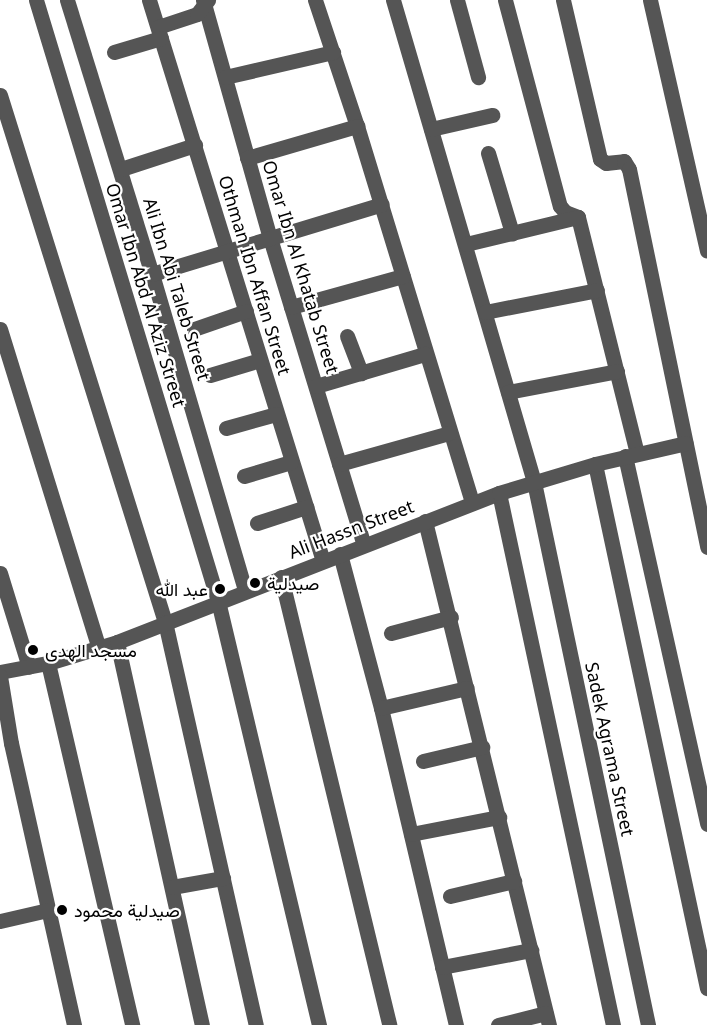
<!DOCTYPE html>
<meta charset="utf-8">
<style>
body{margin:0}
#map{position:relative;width:707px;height:1025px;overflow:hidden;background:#fff;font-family:"Noto Sans",Vazirmatn,sans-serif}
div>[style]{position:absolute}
.minor>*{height:15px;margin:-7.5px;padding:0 7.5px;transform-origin:7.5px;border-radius:7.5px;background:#555}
.dots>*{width:16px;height:16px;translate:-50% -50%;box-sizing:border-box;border:3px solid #fff;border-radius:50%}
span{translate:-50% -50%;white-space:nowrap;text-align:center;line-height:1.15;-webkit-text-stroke:4.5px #fff;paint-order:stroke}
.street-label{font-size:18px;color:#000}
.poi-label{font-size:18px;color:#000}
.left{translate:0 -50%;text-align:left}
.right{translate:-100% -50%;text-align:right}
</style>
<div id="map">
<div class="minor">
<i style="left:36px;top:0;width:628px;rotate:73.15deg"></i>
<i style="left:218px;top:601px;width:436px;rotate:76.6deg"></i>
<i style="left:67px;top:0;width:287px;rotate:72.8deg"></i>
<i style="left:152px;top:274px;width:329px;rotate:73.6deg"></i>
<i style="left:149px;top:0;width:587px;rotate:72.77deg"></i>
<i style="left:203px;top:0;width:247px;rotate:74.3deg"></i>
<i style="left:270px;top:238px;width:321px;rotate:73deg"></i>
<i style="left:315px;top:0;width:133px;rotate:71.6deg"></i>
<i style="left:357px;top:126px;width:394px;rotate:73deg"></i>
<i style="left:393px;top:0;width:502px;rotate:73.69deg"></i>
<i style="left:534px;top:482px;width:555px;rotate:78.14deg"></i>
<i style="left:457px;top:0;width:80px;rotate:74.7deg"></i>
<i style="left:505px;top:0;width:213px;rotate:75.1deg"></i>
<i style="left:560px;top:206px;width:8px;rotate:50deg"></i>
<i style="left:565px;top:212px;width:14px;rotate:21deg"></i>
<i style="left:578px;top:217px;width:243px;rotate:76deg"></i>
<i style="left:563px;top:0;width:163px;rotate:76.9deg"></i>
<i style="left:600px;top:159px;width:7px;rotate:34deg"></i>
<i style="left:606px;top:163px;width:18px;rotate:-6deg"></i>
<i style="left:624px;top:161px;width:9px;rotate:58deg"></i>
<i style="left:629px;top:169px;width:386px;rotate:78.3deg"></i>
<i style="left:650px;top:0;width:257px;rotate:77.2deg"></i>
<i style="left:158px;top:27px;width:41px;rotate:-18.4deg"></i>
<i style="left:197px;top:14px;width:18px;rotate:-52deg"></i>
<i style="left:114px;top:52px;width:49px;rotate:-16.6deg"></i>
<i style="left:225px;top:77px;width:111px;rotate:-13deg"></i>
<i style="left:0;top:95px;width:552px;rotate:72.62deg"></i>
<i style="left:165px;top:622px;width:413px;rotate:77.3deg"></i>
<i style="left:431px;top:129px;width:63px;rotate:-12.9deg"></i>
<i style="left:488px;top:153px;width:84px;rotate:73.3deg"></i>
<i style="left:247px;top:158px;width:115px;rotate:-16.2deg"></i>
<i style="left:121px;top:169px;width:78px;rotate:-18deg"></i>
<i style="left:466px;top:244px;width:115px;rotate:-13.6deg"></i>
<i style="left:152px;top:274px;width:240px;rotate:-16.9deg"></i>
<i style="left:291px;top:307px;width:116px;rotate:-15.5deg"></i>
<i style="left:485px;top:312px;width:114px;rotate:-11.1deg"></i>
<i style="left:0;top:329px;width:334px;rotate:72.8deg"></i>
<i style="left:194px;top:329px;width:55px;rotate:-19.1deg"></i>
<i style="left:347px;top:336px;width:40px;rotate:69deg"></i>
<i style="left:210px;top:375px;width:52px;rotate:-16.7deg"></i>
<i style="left:316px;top:386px;width:114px;rotate:-16.4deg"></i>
<i style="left:508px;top:392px;width:111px;rotate:-10.9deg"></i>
<i style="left:226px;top:428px;width:52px;rotate:-15.6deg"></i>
<i style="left:625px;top:456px;width:377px;rotate:77.4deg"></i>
<i style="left:339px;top:464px;width:114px;rotate:-15.7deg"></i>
<i style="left:595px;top:464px;width:536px;rotate:77.94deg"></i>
<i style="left:244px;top:476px;width:49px;rotate:-16.6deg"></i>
<i style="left:499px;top:493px;width:544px;rotate:77.91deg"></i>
<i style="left:425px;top:521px;width:519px;rotate:76.18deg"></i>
<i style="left:257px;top:523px;width:52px;rotate:-18.1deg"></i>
<i style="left:340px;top:554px;width:159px;rotate:75.1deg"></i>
<i style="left:381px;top:708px;width:326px;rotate:76.7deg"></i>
<i style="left:0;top:573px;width:98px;rotate:72.9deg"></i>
<i style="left:281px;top:577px;width:461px;rotate:76.4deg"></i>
<i style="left:391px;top:633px;width:62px;rotate:-14.9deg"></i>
<i style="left:117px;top:642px;width:392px;rotate:77.5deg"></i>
<i style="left:48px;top:663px;width:372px;rotate:76.9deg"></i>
<i style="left:0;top:672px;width:49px;rotate:-10.6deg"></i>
<i style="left:48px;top:663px;width:72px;rotate:-16.9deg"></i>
<i style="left:117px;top:642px;width:410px;rotate:-21.3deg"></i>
<i style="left:499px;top:493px;width:100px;rotate:-16.8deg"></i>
<i style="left:595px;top:464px;width:93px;rotate:-13deg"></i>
<i style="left:0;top:676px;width:68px;rotate:80.7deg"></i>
<i style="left:11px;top:743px;width:289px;rotate:77.4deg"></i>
<i style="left:381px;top:708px;width:88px;rotate:-13.1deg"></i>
<i style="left:423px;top:761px;width:61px;rotate:-13.3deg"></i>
<i style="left:411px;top:834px;width:90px;rotate:-10.9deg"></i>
<i style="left:172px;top:887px;width:52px;rotate:-10deg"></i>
<i style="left:450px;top:896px;width:66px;rotate:-13.2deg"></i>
<i style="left:0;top:921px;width:49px;rotate:-12.9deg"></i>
<i style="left:442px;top:967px;width:91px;rotate:-10.8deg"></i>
<i style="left:498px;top:1025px;width:49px;rotate:-14deg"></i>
</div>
<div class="dots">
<i style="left:255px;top:583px;background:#000"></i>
<i style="left:220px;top:589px;background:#000"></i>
<i style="left:33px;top:650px;background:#000"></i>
<i style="left:62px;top:910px;background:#000"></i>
</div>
<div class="street-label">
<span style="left:301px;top:267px;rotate:73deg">Omar Ibn Al Khatab Street</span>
<span style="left:255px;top:275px;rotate:73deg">Othman Ibn Affan Street</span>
<span style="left:177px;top:289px;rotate:73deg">Ali Ibn Abi Taleb Street</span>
<span style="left:146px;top:295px;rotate:73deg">Omar Ibn Abd Al Aziz Street</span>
<span style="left:351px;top:529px;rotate:-21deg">Ali Hassn Street</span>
<span style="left:610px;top:749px;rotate:78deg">Sadek Agrama Street</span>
</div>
<div class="poi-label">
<span class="left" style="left:267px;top:583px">صيدلية</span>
<span class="right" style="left:208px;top:589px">عبد الله</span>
<span class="left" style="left:45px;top:650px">مسجد الهدى</span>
<span class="left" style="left:74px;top:910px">صيدلية محمود</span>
</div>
</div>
